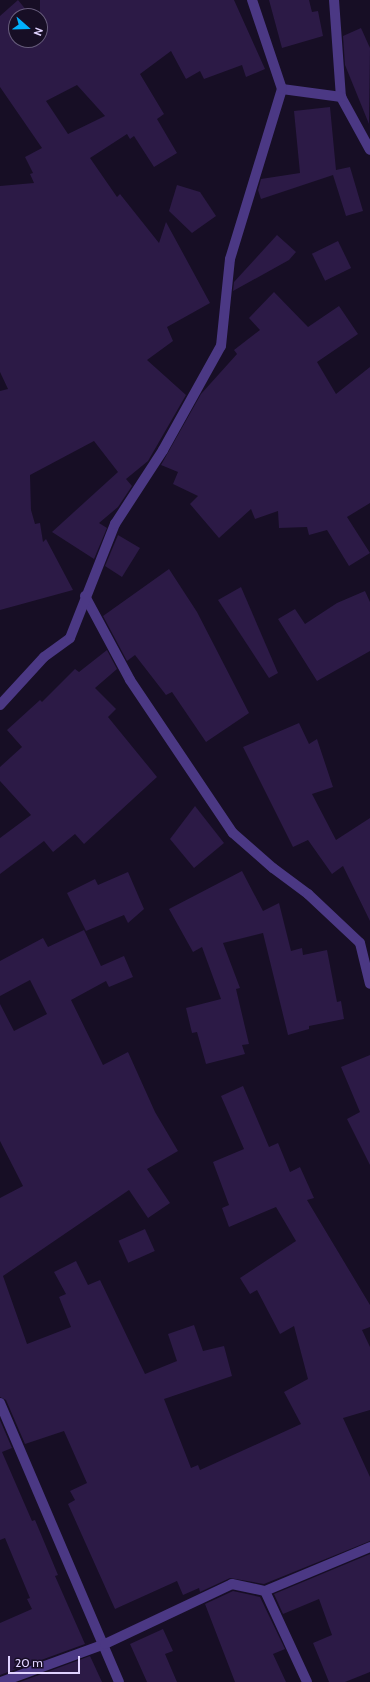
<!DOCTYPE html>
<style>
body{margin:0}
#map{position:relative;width:370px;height:1682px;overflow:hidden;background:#170e25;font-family:Cabin,sans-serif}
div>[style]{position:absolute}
.building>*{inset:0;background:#2c1a46;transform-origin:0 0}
.street>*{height:10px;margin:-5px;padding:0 5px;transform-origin:5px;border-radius:5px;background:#4b3884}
span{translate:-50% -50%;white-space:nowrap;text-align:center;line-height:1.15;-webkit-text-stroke:3px #170e25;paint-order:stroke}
.north{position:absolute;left:8px;top:8px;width:40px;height:40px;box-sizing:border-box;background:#170e25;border:1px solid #675c7c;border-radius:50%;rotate:110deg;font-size:11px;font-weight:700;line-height:16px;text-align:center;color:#e0d2ff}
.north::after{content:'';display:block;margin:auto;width:14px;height:18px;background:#00b0fd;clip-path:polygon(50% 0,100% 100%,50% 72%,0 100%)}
.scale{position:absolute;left:8px;top:1656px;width:72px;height:18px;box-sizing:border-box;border:2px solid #e0d2ff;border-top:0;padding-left:5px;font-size:12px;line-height:14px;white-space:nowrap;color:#e0d2ff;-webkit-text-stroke:3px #170e25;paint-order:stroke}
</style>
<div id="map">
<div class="building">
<i style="clip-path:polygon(evenodd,18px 0,31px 16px,16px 16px,16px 40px,40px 40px,40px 0,234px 0,265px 69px,246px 77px,242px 65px,204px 79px,200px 71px,186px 79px,171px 51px,140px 74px,164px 114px,157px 119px,177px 153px,154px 167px,134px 136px,130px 139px,127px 134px,90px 158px,117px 197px,120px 194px,159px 243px,166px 222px,210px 303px,167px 327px,173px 341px,147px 360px,186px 395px,148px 461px,126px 479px,132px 486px,118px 507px,99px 523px,107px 528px,94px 559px,52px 532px,118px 472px,94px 441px,30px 475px,31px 510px,35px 524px,40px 523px,43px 542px,46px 539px,73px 590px,0 610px,0 391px,8px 389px,0 372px,0 186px,34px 183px,30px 174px,33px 173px,25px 157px,42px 148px,0 87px,0 16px,18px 0,77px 85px,105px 116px,68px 134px,46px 101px,77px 85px)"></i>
<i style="clip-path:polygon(269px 0,309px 0,312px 12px,318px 11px,323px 36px,282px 48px)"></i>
<i style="clip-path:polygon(361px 28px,370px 48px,369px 124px,345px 65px,343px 36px)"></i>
<i style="clip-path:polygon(330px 107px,336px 170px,350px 167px,363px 211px,346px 216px,333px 175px,261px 199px,258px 190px,261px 179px,300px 173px,294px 111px)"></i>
<i style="clip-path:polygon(177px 185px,200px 192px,216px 216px,192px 233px,169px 211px)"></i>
<i style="clip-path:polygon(277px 235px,296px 252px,289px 260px,233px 291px,234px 282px)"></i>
<i style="left:338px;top:241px;width:30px;height:29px;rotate:64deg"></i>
<i style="clip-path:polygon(274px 292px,308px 327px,339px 306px,358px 334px,317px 362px,336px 394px,370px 367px,370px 503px,347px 517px,370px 553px,349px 566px,327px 530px,309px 535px,307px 527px,279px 528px,278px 511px,255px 519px,251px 509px,219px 538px,190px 504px,198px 496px,173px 484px,178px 472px,161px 465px,201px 394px,237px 354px,234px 350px,260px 330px,249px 318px)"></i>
<i style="clip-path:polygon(118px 535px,140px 548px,122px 577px,105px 566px)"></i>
<i style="clip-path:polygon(169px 569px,197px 612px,249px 713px,206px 742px,172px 692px,166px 695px,135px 655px,127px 661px,103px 616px)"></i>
<i style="clip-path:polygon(241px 587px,278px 673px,269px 678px,218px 600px)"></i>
<i style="clip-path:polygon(365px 591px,370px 602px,370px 651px,317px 681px,278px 619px,295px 609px,305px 624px,337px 603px)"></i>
<i style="clip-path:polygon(107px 650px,117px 669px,95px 688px,116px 709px,108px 717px,157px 777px,84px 844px,75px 834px,53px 852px,44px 841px,0 874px,0 838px,31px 815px,0 781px,0 767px,22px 747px,7px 730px,40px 700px,42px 702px,75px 669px,79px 672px)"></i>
<i style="clip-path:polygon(299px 723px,309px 744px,317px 739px,333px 787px,312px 794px,336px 840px,370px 818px,370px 921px,343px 866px,332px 874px,308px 840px,293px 847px,243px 747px)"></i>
<i style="clip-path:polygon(195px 806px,224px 843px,194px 868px,170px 839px)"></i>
<i style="clip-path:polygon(242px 871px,263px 911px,279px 903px,291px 951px,302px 948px,303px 955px,327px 950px,337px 1002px,341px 1001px,344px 1019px,309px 1026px,309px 1029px,288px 1035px,263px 933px,223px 943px,240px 988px,236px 989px,249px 1044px,242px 1045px,245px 1054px,206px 1064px,197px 1032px,192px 1033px,186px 1008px,221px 999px,202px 947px,193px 952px,169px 909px)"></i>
<i style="clip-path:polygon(128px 872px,144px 909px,128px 923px,124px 915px,86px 931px,67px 893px,95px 879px,98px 885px)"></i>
<i style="clip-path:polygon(84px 930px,101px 966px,124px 956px,133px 977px,109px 987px,106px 981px,71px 1000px,103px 1065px,128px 1052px,155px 1112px,178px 1151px,147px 1169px,170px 1203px,148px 1218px,129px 1190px,3px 1276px,27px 1344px,71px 1327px,59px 1297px,66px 1294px,54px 1272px,76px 1261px,88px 1285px,100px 1280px,145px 1374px,177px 1361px,168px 1334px,194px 1325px,203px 1351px,224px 1346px,232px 1376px,164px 1399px,191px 1468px,198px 1465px,200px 1470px,301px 1424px,284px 1392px,308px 1379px,294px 1326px,280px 1334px,257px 1290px,250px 1294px,240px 1278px,296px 1241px,276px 1207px,229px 1227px,222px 1208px,229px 1205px,213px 1162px,244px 1149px,221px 1096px,243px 1086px,269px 1147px,278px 1143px,290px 1172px,300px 1167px,314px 1198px,307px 1200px,370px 1305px,370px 1327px,362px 1330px,370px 1347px,370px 1410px,343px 1418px,370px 1477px,370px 1541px,264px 1584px,230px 1578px,200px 1592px,199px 1588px,183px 1595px,177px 1581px,115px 1609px,68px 1504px,75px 1500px,70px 1491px,87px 1483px,64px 1431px,25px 1444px,6px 1400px,0 1397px,0 1198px,23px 1186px,0 1141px,0 1004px,14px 1031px,47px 1014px,30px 980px,0 996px,0 961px,43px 938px,48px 947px)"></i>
<i style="clip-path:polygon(370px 1055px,370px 1165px,347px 1119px,360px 1112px,341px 1067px)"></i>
<i style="left:145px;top:1229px;width:24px;height:29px;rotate:66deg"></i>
<i style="clip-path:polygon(0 1420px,12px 1448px,2px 1452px,32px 1521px,35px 1520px,58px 1575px,55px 1576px,85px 1644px,0 1675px,0 1623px,32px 1609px,27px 1599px,30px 1598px,5px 1538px,0 1540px)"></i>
<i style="clip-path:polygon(370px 1554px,370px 1672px,345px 1682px,329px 1682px,313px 1643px,332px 1635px,319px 1599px,283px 1614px,274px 1594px)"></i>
<i style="clip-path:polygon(233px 1591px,260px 1597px,285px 1649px,273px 1654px,286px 1682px,235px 1682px,205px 1604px)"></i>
<i style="clip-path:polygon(163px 1629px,173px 1651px,165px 1654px,177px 1682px,147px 1682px,130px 1644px)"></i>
<i style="clip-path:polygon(90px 1656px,102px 1682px,20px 1682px)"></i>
</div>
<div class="street">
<i style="left:334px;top:0;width:97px;rotate:85.9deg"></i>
<i style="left:341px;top:97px;width:60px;rotate:61.3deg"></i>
<i style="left:282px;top:89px;width:60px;rotate:7.7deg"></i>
<i style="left:85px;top:596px;width:95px;rotate:61.8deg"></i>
<i style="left:130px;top:680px;width:184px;rotate:56.1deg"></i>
<i style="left:233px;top:833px;width:53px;rotate:41.2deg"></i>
<i style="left:273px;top:868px;width:44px;rotate:36.6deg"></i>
<i style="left:308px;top:894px;width:71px;rotate:43.3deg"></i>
<i style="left:360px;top:943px;width:42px;rotate:76.3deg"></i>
<i style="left:0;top:705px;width:65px;rotate:-47.5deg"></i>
<i style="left:44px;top:657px;width:32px;rotate:-36deg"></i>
<i style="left:70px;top:638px;width:123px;rotate:-68.5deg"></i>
<i style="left:115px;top:524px;width:88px;rotate:-57deg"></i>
<i style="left:163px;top:450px;width:119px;rotate:-60.9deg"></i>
<i style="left:221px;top:346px;width:87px;rotate:-84.1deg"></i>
<i style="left:230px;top:259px;width:178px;rotate:-73deg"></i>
<i style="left:282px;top:89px;width:94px;rotate:-108.6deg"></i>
<i style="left:0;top:1403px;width:303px;rotate:66.9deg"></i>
<i style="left:265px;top:1591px;width:114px;rotate:-22.7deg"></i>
<i style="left:1px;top:1682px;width:111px;rotate:-20.1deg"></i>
<i style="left:105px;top:1644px;width:140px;rotate:-25.3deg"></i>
<i style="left:232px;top:1584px;width:34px;rotate:12deg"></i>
<i style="left:265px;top:1591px;width:100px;rotate:65.2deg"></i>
</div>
<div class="north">N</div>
<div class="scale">20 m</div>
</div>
